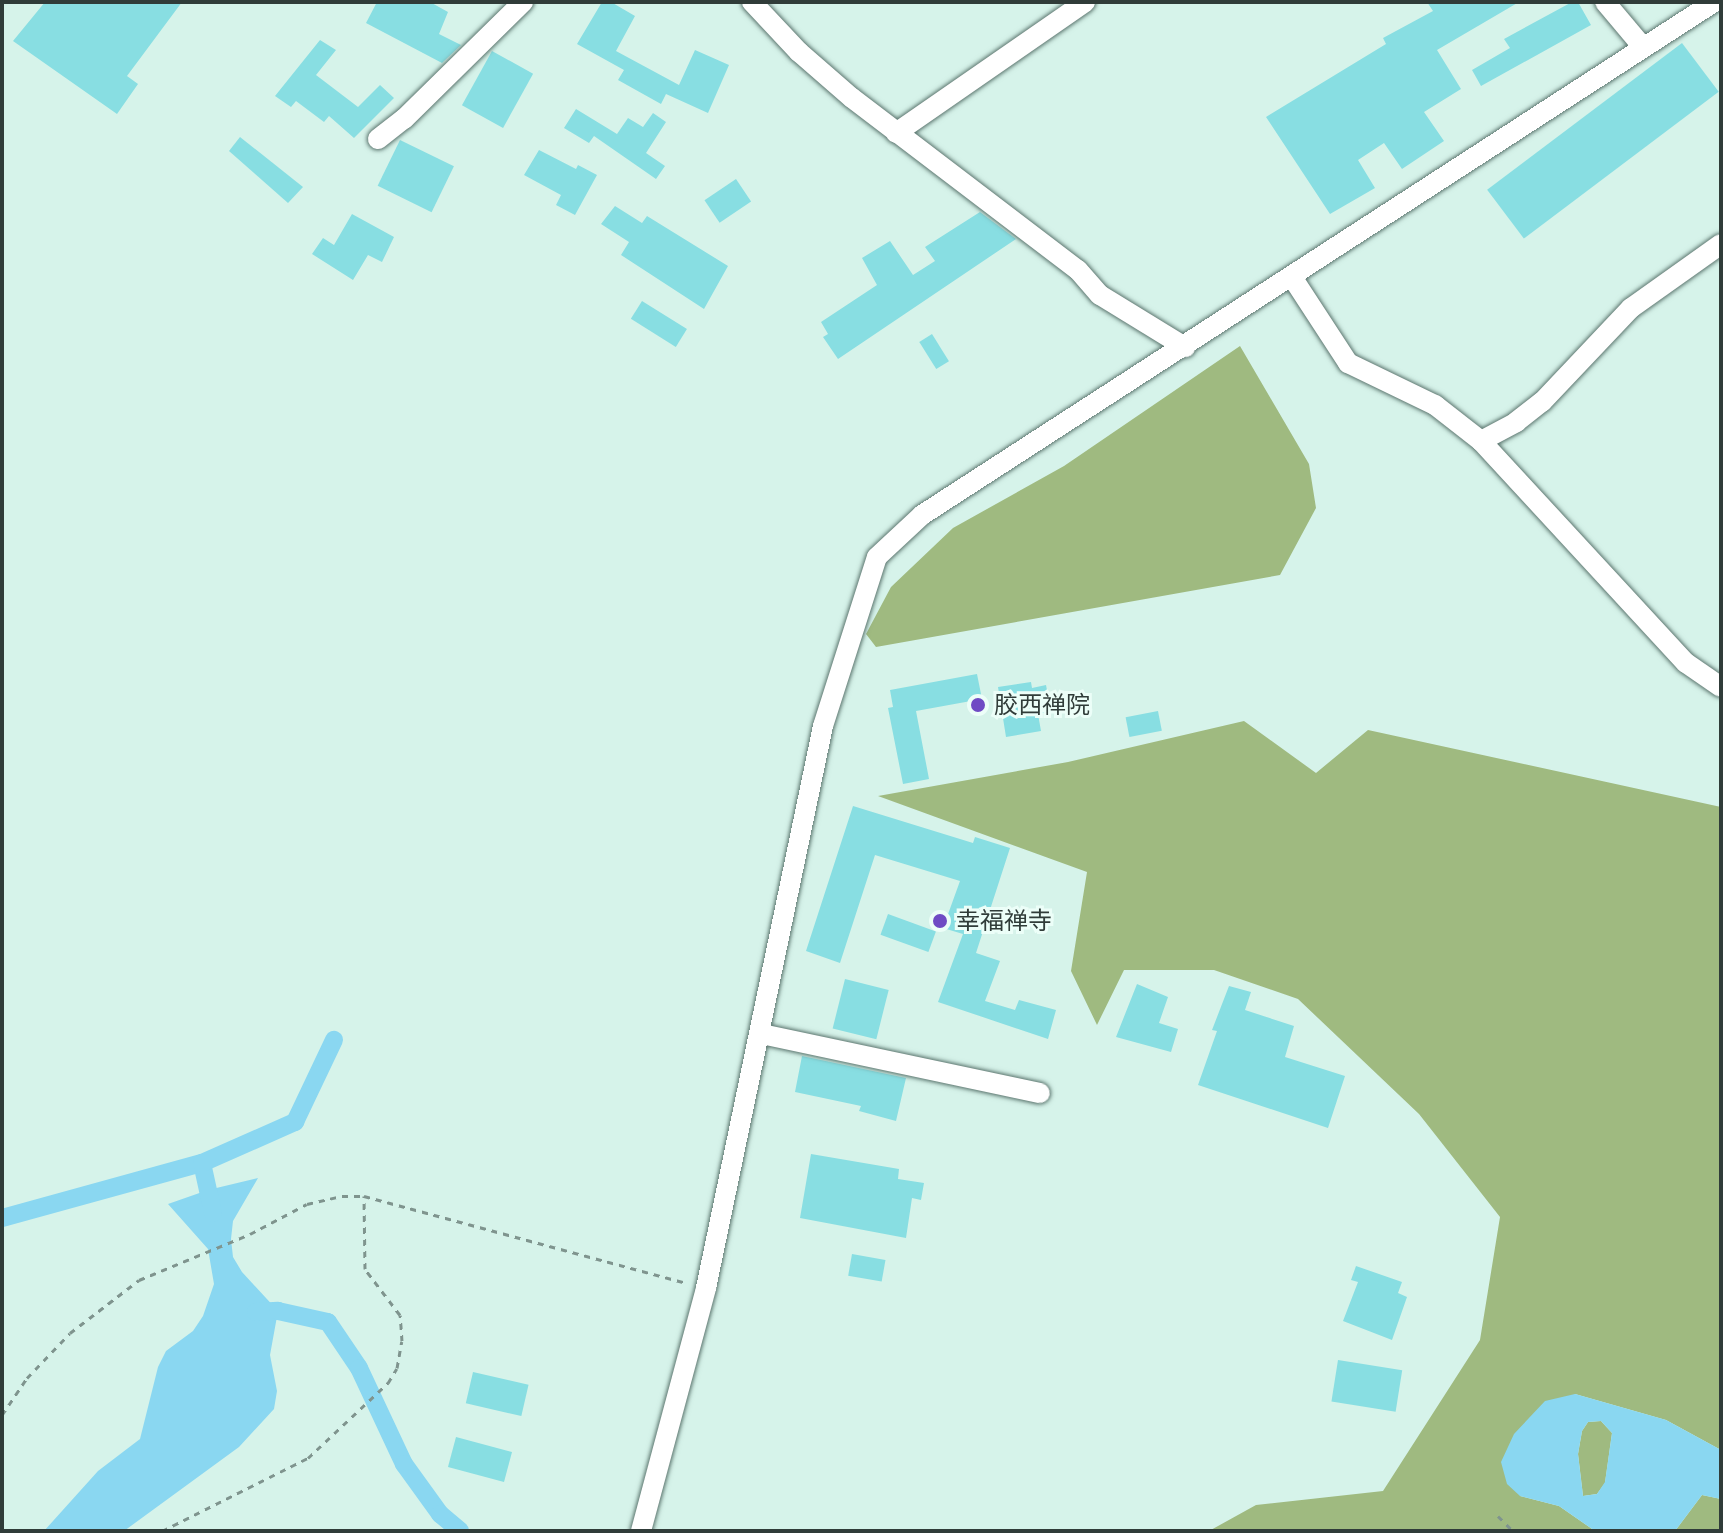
<!DOCTYPE html>
<meta charset="utf-8">
<style>
body{margin:0}
#map{position:relative;width:1723px;height:1533px;overflow:hidden;background:#d6f3ea;font-family:"Zilla Slab","Noto Sans SC",serif}
div>[style]{position:absolute}
.forest>*{inset:0;background:#9fba80}
.water>*{inset:0;background:#8ad7f1}
.canal>*{height:18px;margin:-9px;padding:0 9px;transform-origin:9px;border-radius:9px;background:#8ad7f1}
.building>*{inset:0;background:#88dee2;transform-origin:0 0}
.path>*{height:3px;margin-top:-1.5px;transform-origin:0;background:repeating-linear-gradient(90deg,#7f948e 0 6px,transparent 0 12px)}
.roads{filter:drop-shadow(0 0 2px #5c766f) drop-shadow(0 0 2px #5c766f)}
.minor>*{height:20px;margin:-10px;padding:0 10px;transform-origin:10px;border-radius:10px;background:#fff}
.dots>*{width:22px;height:22px;translate:-50% -50%;box-sizing:border-box;border:4px solid #ecfef8;border-radius:50%}
span{translate:-50% -50%;white-space:nowrap;text-align:center;line-height:1.15;-webkit-text-stroke:6px #ecfef8;paint-order:stroke}
.poi-label{font-size:24px;color:#303c39}
.left{translate:0 -50%;text-align:left}
.frame{position:absolute;inset:0;border:4px solid #303c39;pointer-events:none}
</style>
<div id="map">
<div class="forest">
<i style="clip-path:polygon(1240px 346px,1309px 464px,1316px 508px,1280px 575px,876px 647px,866px 634px,891px 587px,953px 528px,1064px 466px)"></i>
<i style="clip-path:polygon(1244px 721px,1316px 773px,1368px 730px,1721px 807px,1721px 1450px,1666px 1420px,1575px 1394px,1520px 1496px,1559px 1506px,1595px 1531px,1209px 1531px,1256px 1505px,1383px 1491px,1480px 1340px,1500px 1217px,1419px 1114px,1298px 999px,1214px 970px,1124px 970px,1097px 1025px,1071px 971px,1087px 872px,878px 796px,1068px 762px)"></i>
<i style="clip-path:polygon(1601px 1421px,1612px 1433px,1605px 1483px,1597px 1494px,1583px 1496px,1578px 1454px,1582px 1431px,1588px 1422px)"></i>
<i style="clip-path:polygon(1702px 1495px,1721px 1499px,1721px 1531px,1675px 1531px)"></i>
</div>
<div class="water">
<i style="clip-path:polygon(258px 1178px,233px 1221px,231px 1239px,233px 1257px,242px 1272px,278px 1311px,270px 1355px,277px 1391px,274px 1409px,239px 1447px,124px 1531px,44px 1531px,98px 1471px,140px 1439px,158px 1367px,166px 1351px,193px 1331px,203px 1316px,214px 1284px,208px 1249px,168px 1204px,208px 1190px)"></i>
<i style="clip-path:polygon(evenodd,1575px 1394px,1666px 1420px,1721px 1450px,1721px 1499px,1702px 1495px,1675px 1531px,1595px 1531px,1559px 1506px,1520px 1496px,1507px 1484px,1501px 1462px,1514px 1434px,1545px 1401px,1575px 1394px,1601px 1421px,1612px 1433px,1605px 1482px,1597px 1494px,1583px 1496px,1578px 1454px,1582px 1431px,1588px 1422px,1601px 1421px)"></i>
</div>
<div class="canal">
<i style="left:202px;top:1163px;width:51px;rotate:77.6deg"></i>
<i style="left:2px;top:1218px;width:207px;rotate:-15.4deg"></i>
<i style="left:202px;top:1163px;width:102px;rotate:-23.8deg"></i>
<i style="left:295px;top:1122px;width:91px;rotate:-64.6deg"></i>
<i style="left:256px;top:1312px;width:22px;rotate:-3deg"></i>
<i style="left:278px;top:1311px;width:51px;rotate:12.4deg"></i>
<i style="left:328px;top:1322px;width:55px;rotate:56deg"></i>
<i style="left:359px;top:1368px;width:106px;rotate:64.9deg"></i>
<i style="left:404px;top:1464px;width:62px;rotate:54.2deg"></i>
<i style="left:440px;top:1514px;width:26px;rotate:40deg"></i>
</div>
<div class="building">
<i style="clip-path:polygon(45px 2px,182px 2px,127px 76px,138px 84px,117px 114px,13px 41px)"></i>
<i style="clip-path:polygon(377px 2px,430px 2px,448px 12px,439px 34px,461px 45px,442px 63px,366px 23px)"></i>
<i style="clip-path:polygon(602px 2px,611px 2px,635px 16px,616px 51px,679px 85px,695px 50px,729px 65px,708px 113px,666px 94px,661px 104px,618px 80px,624px 70px,577px 44px)"></i>
<i style="clip-path:polygon(1427px 2px,1519px 2px,1437px 50px,1461px 89px,1424px 112px,1444px 141px,1402px 169px,1384px 143px,1358px 160px,1375px 188px,1330px 214px,1266px 117px,1386px 44px,1383px 38px,1433px 11px)"></i>
<i style="clip-path:polygon(1572px 2px,1578px 2px,1591px 25px,1481px 86px,1472px 70px,1510px 48px,1504px 39px)"></i>
<i style="clip-path:polygon(320px 40px,336px 50px,316px 75px,358px 107px,380px 85px,394px 98px,354px 138px,329px 116px,324px 122px,296px 101px,291px 107px,275px 96px)"></i>
<i style="left:1682px;top:43px;width:61px;height:244px;rotate:53deg"></i>
<i style="left:492px;top:51px;width:47px;height:62px;rotate:29deg"></i>
<i style="clip-path:polygon(576px 109px,617px 134px,628px 118px,643px 127px,653px 113px,666px 122px,646px 153px,665px 166px,656px 179px,594px 136px,589px 143px,564px 128px)"></i>
<i style="clip-path:polygon(240px 137px,303px 187px,288px 203px,229px 151px)"></i>
<i style="left:400px;top:140px;width:60px;height:51px;rotate:26deg"></i>
<i style="clip-path:polygon(539px 150px,576px 169px,578px 165px,597px 175px,575px 215px,556px 205px,561px 195px,524px 175px)"></i>
<i style="left:736px;top:179px;width:27px;height:38px;rotate:56deg"></i>
<i style="clip-path:polygon(615px 206px,642px 223px,647px 216px,728px 266px,704px 309px,621px 255px,629px 242px,601px 224px)"></i>
<i style="clip-path:polygon(980px 212px,1016px 239px,838px 359px,823px 337px,828px 334px,821px 322px,877px 285px,862px 258px,890px 241px,913px 275px,935px 261px,925px 247px)"></i>
<i style="clip-path:polygon(352px 214px,394px 237px,382px 262px,368px 255px,353px 280px,312px 254px,323px 238px,334px 245px)"></i>
<i style="left:642px;top:301px;width:53px;height:21px;rotate:32deg"></i>
<i style="left:932px;top:334px;width:32px;height:15px;rotate:58deg"></i>
<i style="clip-path:polygon(977px 674px,982px 699px,916px 711px,929px 779px,903px 784px,888px 708px,893px 707px,890px 690px)"></i>
<i style="clip-path:polygon(1031px 682px,1032px 688px,1046px 685px,1051px 711px,1038px 714px,1041px 731px,1006px 737px,998px 687px)"></i>
<i style="left:1158px;top:711px;width:20px;height:33px;rotate:79deg"></i>
<i style="clip-path:polygon(853px 806px,973px 843px,975px 837px,1010px 848px,976px 953px,1000px 961px,985px 1001px,1015px 1010px,1019px 1000px,1056px 1010px,1048px 1039px,938px 1002px,963px 934px,943px 928px,960px 881px,875px 855px,840px 963px,806px 951px)"></i>
<i style="left:888px;top:914px;width:51px;height:22px;rotate:20deg"></i>
<i style="left:845px;top:979px;width:45px;height:51px;rotate:14deg"></i>
<i style="clip-path:polygon(1137px 984px,1168px 997px,1159px 1023px,1178px 1029px,1171px 1052px,1116px 1037px)"></i>
<i style="clip-path:polygon(1229px 986px,1251px 992px,1245px 1010px,1294px 1026px,1285px 1057px,1345px 1076px,1328px 1128px,1198px 1085px,1217px 1031px,1212px 1030px)"></i>
<i style="clip-path:polygon(802px 1056px,906px 1078px,896px 1121px,859px 1111px,861px 1106px,795px 1092px)"></i>
<i style="clip-path:polygon(811px 1154px,899px 1169px,898px 1179px,924px 1183px,921px 1200px,912px 1198px,906px 1238px,800px 1218px)"></i>
<i style="left:852px;top:1254px;width:34px;height:22px;rotate:10deg"></i>
<i style="clip-path:polygon(1356px 1266px,1402px 1282px,1398px 1293px,1407px 1297px,1392px 1340px,1343px 1321px,1358px 1282px,1351px 1280px)"></i>
<i style="left:1338px;top:1360px;width:65px;height:42px;rotate:9deg"></i>
<i style="left:473px;top:1372px;width:57px;height:32px;rotate:13deg"></i>
<i style="left:456px;top:1437px;width:58px;height:31px;rotate:15deg"></i>
</div>
<div class="path">
<i style="left:2px;top:1415px;width:45px;rotate:-56deg"></i>
<i style="left:27px;top:1378px;width:62px;rotate:-46.3deg"></i>
<i style="left:70px;top:1333px;width:87px;rotate:-37.5deg"></i>
<i style="left:139px;top:1280px;width:120px;rotate:-22.5deg"></i>
<i style="left:250px;top:1234px;width:64px;rotate:-27.8deg"></i>
<i style="left:307px;top:1204px;width:36px;rotate:-13deg"></i>
<i style="left:342px;top:1196px;width:22px"></i>
<i style="left:364px;top:1196px;width:335px;rotate:15.1deg"></i>
<i style="left:1498px;top:1516px;width:21px;rotate:45deg"></i>
<i style="left:162px;top:1531px;width:163px;rotate:-26.6deg"></i>
<i style="left:308px;top:1458px;width:110px;rotate:-43.2deg"></i>
<i style="left:388px;top:1383px;width:17px;rotate:-59deg"></i>
<i style="left:397px;top:1368px;width:27px;rotate:-80deg"></i>
<i style="left:402px;top:1341px;width:26px;rotate:-94deg"></i>
<i style="left:400px;top:1315px;width:58px;rotate:-127.3deg"></i>
<i style="left:365px;top:1269px;width:73px;rotate:-90.8deg"></i>
</div>
<div class="roads">
<div class="minor">
<i style="left:752px;top:2px;width:69px;rotate:46.8deg"></i>
<i style="left:799px;top:52px;width:70px;rotate:41deg"></i>
<i style="left:852px;top:98px;width:284px;rotate:37.3deg"></i>
<i style="left:1078px;top:270px;width:33px;rotate:49deg"></i>
<i style="left:1100px;top:295px;width:100px;rotate:31.5deg"></i>
<i style="left:1605px;top:2px;width:57px;rotate:49.9deg"></i>
<i style="left:896px;top:133px;width:230px;rotate:-34.7deg"></i>
<i style="left:378px;top:139px;width:33px;rotate:-38deg"></i>
<i style="left:404px;top:119px;width:167px;rotate:-44.5deg"></i>
<i style="left:1292px;top:277px;width:103px;rotate:56.9deg"></i>
<i style="left:1348px;top:363px;width:97px;rotate:25.8deg"></i>
<i style="left:1435px;top:405px;width:58px;rotate:38deg"></i>
<i style="left:1481px;top:441px;width:302px;rotate:47.3deg"></i>
<i style="left:1686px;top:663px;width:42px;rotate:34.4deg"></i>
<i style="left:1481px;top:441px;width:40px;rotate:-28deg"></i>
<i style="left:1516px;top:422px;width:33px;rotate:-38deg"></i>
<i style="left:1542px;top:402px;width:129px;rotate:-46.6deg"></i>
<i style="left:1631px;top:308px;width:110px;rotate:-35.4deg"></i>
<i style="left:762px;top:1034px;width:284px;rotate:12deg"></i>
<i style="left:641px;top:1531px;width:252px;rotate:-75deg"></i>
<i style="left:706px;top:1288px;width:574px;rotate:-78.24deg"></i>
<i style="left:823px;top:726px;width:177px;rotate:-72.3deg"></i>
<i style="left:877px;top:557px;width:62px;rotate:-43deg"></i>
<i style="left:922px;top:515px;width:944px;rotate:-32.93deg"></i>
</div>
</div>
<div class="dots">
<i style="left:978px;top:705px;background:#6f4bc4"></i>
<i style="left:940px;top:921px;background:#6f4bc4"></i>
</div>
<div class="poi-label">
<span class="left" style="left:994px;top:705px">胶西禅院</span>
<span class="left" style="left:956px;top:921px">幸福禅寺</span>
</div>
<div class="frame"></div>
</div>
